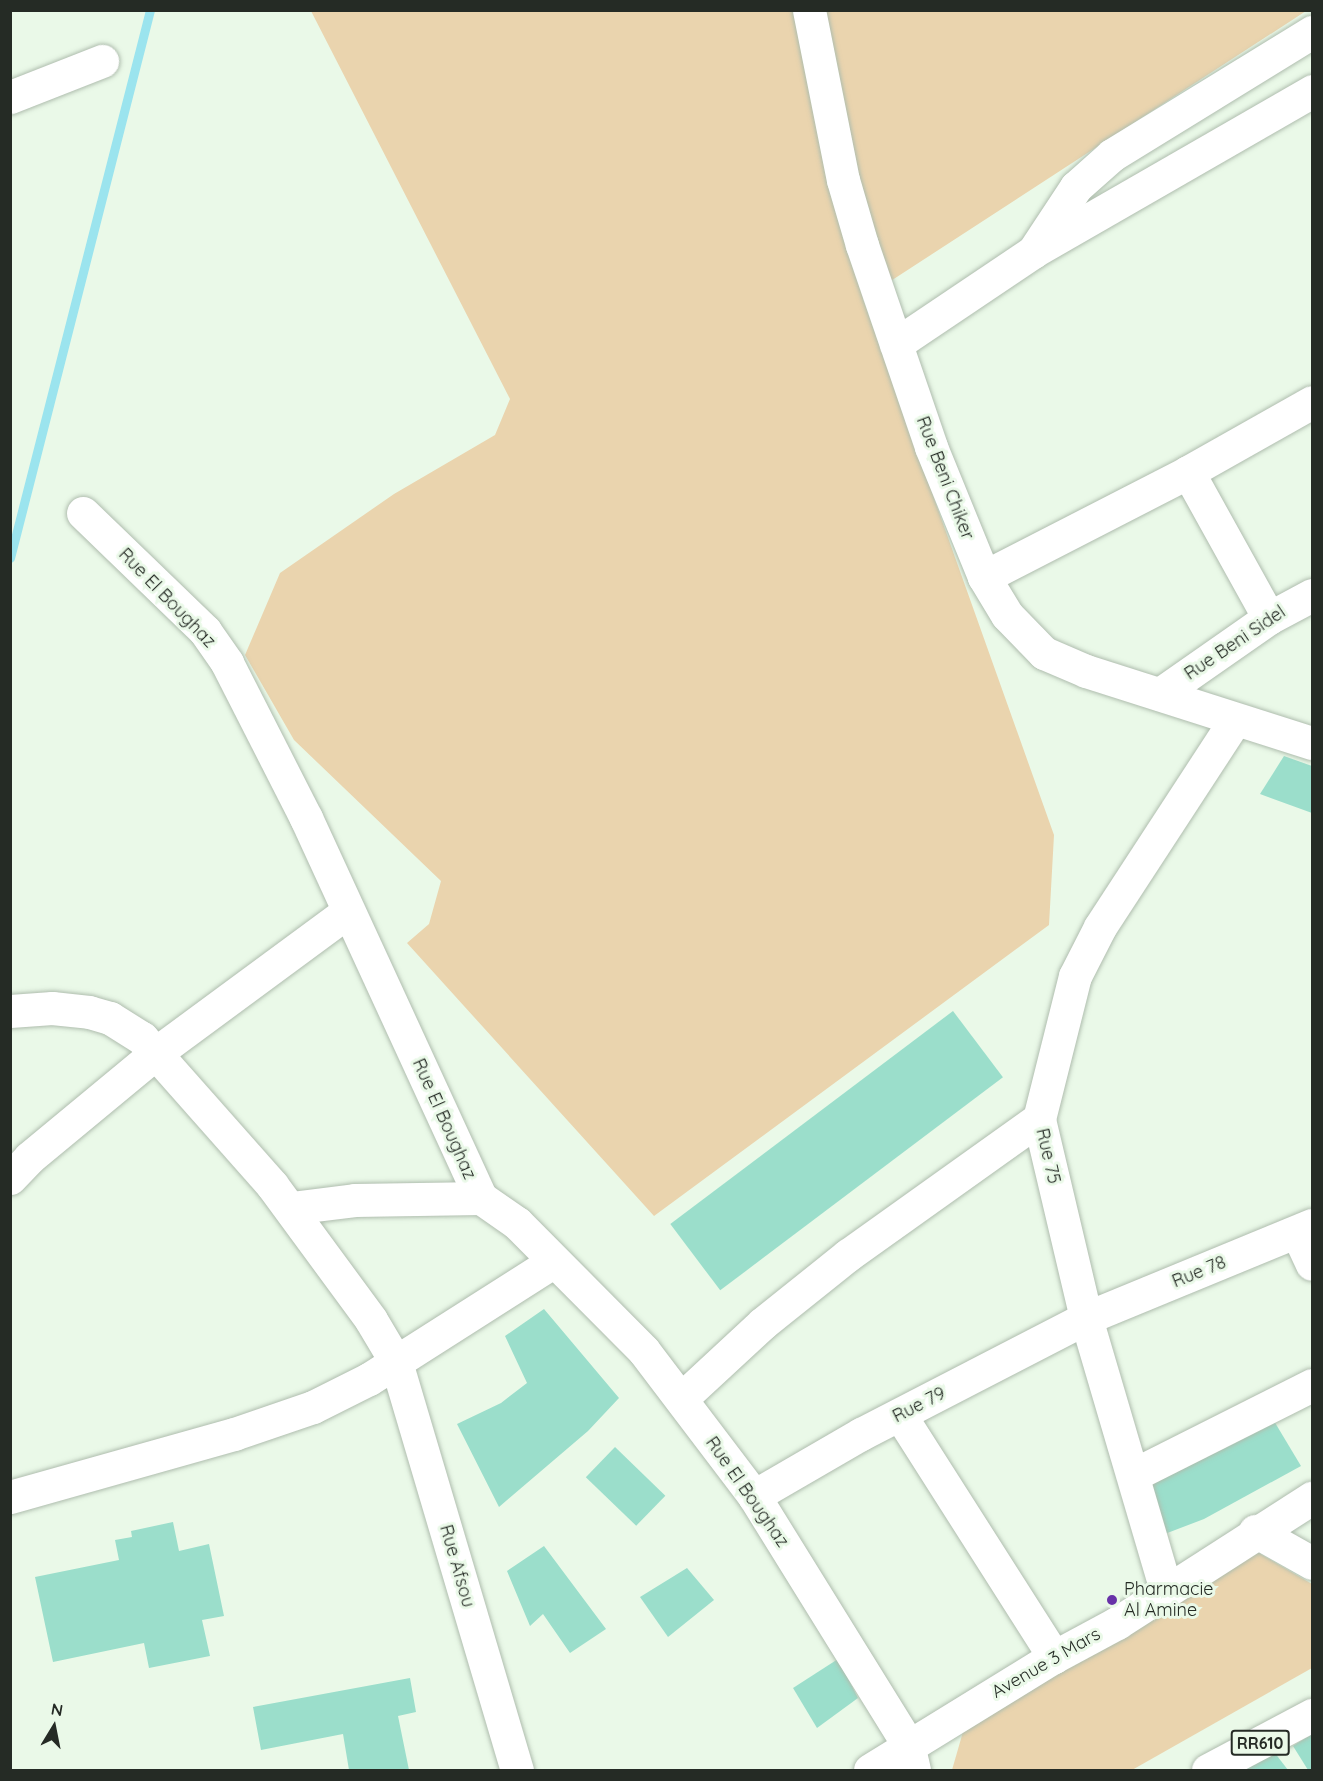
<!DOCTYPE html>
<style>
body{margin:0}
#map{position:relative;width:1323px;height:1781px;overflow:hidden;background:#eaf9e8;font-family:Quicksand,sans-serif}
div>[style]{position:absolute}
.green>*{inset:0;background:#ead4ae}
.stream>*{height:9px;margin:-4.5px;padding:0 4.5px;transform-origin:4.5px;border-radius:4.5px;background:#9be4ee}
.building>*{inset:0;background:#9bdecb;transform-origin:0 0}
.roads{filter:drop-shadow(0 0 2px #afbdae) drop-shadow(0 0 2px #afbdae)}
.minor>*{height:33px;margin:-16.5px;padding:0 16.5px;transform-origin:16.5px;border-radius:16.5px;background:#fff}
.major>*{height:33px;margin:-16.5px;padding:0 16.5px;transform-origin:16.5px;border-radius:16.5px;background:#fff}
.dots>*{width:16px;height:16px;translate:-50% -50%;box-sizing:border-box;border:3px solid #eaf9e8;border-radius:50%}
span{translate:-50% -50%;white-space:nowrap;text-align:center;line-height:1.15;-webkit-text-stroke:6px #eaf9e8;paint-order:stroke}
.shield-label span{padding:2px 4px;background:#eaf9e8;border:2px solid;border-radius:4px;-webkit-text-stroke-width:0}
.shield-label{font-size:16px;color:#252b25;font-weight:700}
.street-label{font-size:18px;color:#252b25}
.poi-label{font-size:18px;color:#252b25}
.left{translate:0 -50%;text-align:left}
.frame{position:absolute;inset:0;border:12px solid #252b25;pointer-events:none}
.north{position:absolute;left:24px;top:1697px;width:60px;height:60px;-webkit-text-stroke:4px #eaf9e8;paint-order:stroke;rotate:10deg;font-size:16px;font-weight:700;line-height:24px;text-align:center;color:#252b25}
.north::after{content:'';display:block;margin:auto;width:21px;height:27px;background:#252b25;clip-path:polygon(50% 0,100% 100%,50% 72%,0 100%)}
</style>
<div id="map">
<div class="green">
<i style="clip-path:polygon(311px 11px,1306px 11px,863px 299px,1054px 835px,1049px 925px,654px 1216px,407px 943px,429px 924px,441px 881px,294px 740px,245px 655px,280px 573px,394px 494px,495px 435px,510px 399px)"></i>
<i style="clip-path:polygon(1257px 1552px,1312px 1584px,1312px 1668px,1132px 1770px,952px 1770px,969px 1711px)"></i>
</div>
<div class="stream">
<i style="left:10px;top:558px;width:566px;rotate:-75.67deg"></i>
</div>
<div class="building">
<i style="clip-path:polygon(1284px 756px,1312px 766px,1312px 813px,1260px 794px)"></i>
<i style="left:953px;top:1011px;width:83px;height:354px;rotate:53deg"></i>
<i style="clip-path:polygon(544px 1309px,619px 1398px,588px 1431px,499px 1507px,457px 1424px,501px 1403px,527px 1383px,505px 1336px)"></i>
<i style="clip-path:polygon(1271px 1416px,1301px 1466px,1204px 1519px,1162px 1535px,1144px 1483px)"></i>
<i style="left:615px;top:1447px;width:70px;height:42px;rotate:44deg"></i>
<i style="clip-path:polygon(173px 1522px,179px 1551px,209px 1544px,224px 1616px,202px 1620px,210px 1656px,149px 1668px,144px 1643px,53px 1662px,35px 1577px,119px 1560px,115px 1540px,132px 1537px,131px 1531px)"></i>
<i style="clip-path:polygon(544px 1546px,606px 1629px,570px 1653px,543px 1614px,530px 1626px,507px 1571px)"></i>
<i style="clip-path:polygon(687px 1568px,714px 1600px,668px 1637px,640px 1597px)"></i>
<i style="clip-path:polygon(838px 1659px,858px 1698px,817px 1728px,793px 1688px)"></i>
<i style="clip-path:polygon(410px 1678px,416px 1712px,398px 1716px,409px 1770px,349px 1770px,343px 1734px,261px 1750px,253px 1707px)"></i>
<i style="clip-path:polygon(1312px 1734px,1312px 1770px,1308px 1770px,1293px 1746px)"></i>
<i style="clip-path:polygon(1271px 1748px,1288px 1770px,1241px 1770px)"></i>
</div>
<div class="roads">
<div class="minor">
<i style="left:809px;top:10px;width:173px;rotate:78.7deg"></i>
<i style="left:843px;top:180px;width:68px;rotate:73.7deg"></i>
<i style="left:862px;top:245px;width:213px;rotate:71.1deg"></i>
<i style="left:931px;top:447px;width:140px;rotate:67.8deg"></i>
<i style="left:984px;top:577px;width:44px;rotate:58.8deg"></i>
<i style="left:1007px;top:615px;width:53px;rotate:45.8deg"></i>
<i style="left:1044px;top:653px;width:46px;rotate:23.2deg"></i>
<i style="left:1086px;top:671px;width:237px;rotate:17.7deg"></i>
<i style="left:10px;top:97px;width:99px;rotate:-21.4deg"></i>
<i style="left:1036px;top:250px;width:319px;rotate:-29.9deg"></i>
<i style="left:896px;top:344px;width:165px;rotate:-33.9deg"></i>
<i style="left:1033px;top:252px;width:78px;rotate:-56.5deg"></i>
<i style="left:1076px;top:187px;width:48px;rotate:-41.6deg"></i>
<i style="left:1112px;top:155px;width:235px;rotate:-31.6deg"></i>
<i style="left:1188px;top:472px;width:167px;rotate:61deg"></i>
<i style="left:83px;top:513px;width:170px;rotate:44deg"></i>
<i style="left:205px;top:631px;width:39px;rotate:55deg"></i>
<i style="left:227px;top:663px;width:174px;rotate:63deg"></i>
<i style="left:306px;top:818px;width:418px;rotate:65.3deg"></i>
<i style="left:481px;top:1198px;width:44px;rotate:34.8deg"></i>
<i style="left:517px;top:1223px;width:180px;rotate:45.2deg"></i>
<i style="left:644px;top:1351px;width:182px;rotate:52.8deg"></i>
<i style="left:754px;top:1496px;width:292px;rotate:58.2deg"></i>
<i style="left:908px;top:1744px;width:27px;rotate:77deg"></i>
<i style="left:984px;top:577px;width:229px;rotate:-27.2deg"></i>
<i style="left:1188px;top:472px;width:142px;rotate:-29.4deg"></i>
<i style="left:1160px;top:694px;width:133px;rotate:-34.9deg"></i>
<i style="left:1269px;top:618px;width:49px;rotate:-28.1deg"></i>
<i style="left:10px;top:1011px;width:42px;rotate:-4.1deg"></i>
<i style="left:52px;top:1008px;width:37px;rotate:6deg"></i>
<i style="left:89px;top:1012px;width:22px;rotate:16deg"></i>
<i style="left:110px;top:1018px;width:38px;rotate:32deg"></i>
<i style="left:142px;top:1038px;width:196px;rotate:48.5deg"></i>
<i style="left:272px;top:1185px;width:167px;rotate:53.7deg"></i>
<i style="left:371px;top:1320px;width:49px;rotate:59.2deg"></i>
<i style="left:396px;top:1362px;width:426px;rotate:73.5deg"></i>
<i style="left:10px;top:1178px;width:28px;rotate:-46deg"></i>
<i style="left:29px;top:1158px;width:165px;rotate:-39.6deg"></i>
<i style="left:156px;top:1053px;width:237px;rotate:-36.4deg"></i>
<i style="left:291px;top:1208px;width:64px;rotate:-7.1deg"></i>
<i style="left:355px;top:1200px;width:126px;rotate:-0.9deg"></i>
<i style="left:1297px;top:1232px;width:35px;rotate:65deg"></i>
<i style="left:681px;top:1399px;width:112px;rotate:-42.8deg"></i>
<i style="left:763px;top:1323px;width:109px;rotate:-38.7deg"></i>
<i style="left:848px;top:1255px;width:234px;rotate:-35.5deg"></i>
<i style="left:900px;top:1415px;width:287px;rotate:57.5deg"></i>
<i style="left:1133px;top:1475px;width:200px;rotate:-26.7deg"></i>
<i style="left:754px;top:1496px;width:124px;rotate:-30.1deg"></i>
<i style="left:861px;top:1434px;width:253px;rotate:-27.3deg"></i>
<i style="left:1086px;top:1318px;width:244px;rotate:-22.4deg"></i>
<i style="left:10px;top:1497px;width:233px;rotate:-15.7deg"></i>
<i style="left:234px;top:1434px;width:83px;rotate:-18.9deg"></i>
<i style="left:313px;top:1407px;width:63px;rotate:-26.6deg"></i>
<i style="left:369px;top:1379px;width:219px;rotate:-32.5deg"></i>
<i style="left:1255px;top:1531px;width:65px;rotate:29.3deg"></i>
<i style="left:1166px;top:1590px;width:284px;rotate:-106.4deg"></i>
<i style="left:1086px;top:1318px;width:204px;rotate:-103.3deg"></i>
<i style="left:1039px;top:1119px;width:147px;rotate:-75.9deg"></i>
<i style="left:1075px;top:976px;width:55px;rotate:-63deg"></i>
<i style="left:1100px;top:927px;width:247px;rotate:-56.9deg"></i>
</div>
<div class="major">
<i style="left:870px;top:1770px;width:216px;rotate:-31.6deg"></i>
<i style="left:1054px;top:1657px;width:72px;rotate:-28.4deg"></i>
<i style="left:1117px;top:1623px;width:232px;rotate:-32.7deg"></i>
<i style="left:1208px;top:1770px;width:118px;rotate:-27.9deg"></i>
</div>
</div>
<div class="dots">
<i style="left:1112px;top:1600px;background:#6832a8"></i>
</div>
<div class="shield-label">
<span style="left:1260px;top:1743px">RR610</span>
</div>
<div class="street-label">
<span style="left:945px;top:478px;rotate:69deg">Rue Beni Chiker</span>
<span style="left:167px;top:598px;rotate:46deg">Rue El Boughaz</span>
<span style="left:1235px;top:643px;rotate:-34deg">Rue Beni Sidel</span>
<span style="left:444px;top:1119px;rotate:66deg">Rue El Boughaz</span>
<span style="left:1048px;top:1156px;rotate:77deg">Rue 75</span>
<span style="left:1199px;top:1272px;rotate:-22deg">Rue 78</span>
<span style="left:919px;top:1405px;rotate:-27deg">Rue 79</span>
<span style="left:747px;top:1492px;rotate:55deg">Rue El Boughaz</span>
<span style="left:457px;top:1566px;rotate:74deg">Rue Afsou</span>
<span style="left:1046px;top:1663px;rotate:-30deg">Avenue 3 Mars</span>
</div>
<div class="poi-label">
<span class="left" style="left:1124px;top:1600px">Pharmacie<br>Al Amine</span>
</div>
<div class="frame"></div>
<div class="north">N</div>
</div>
